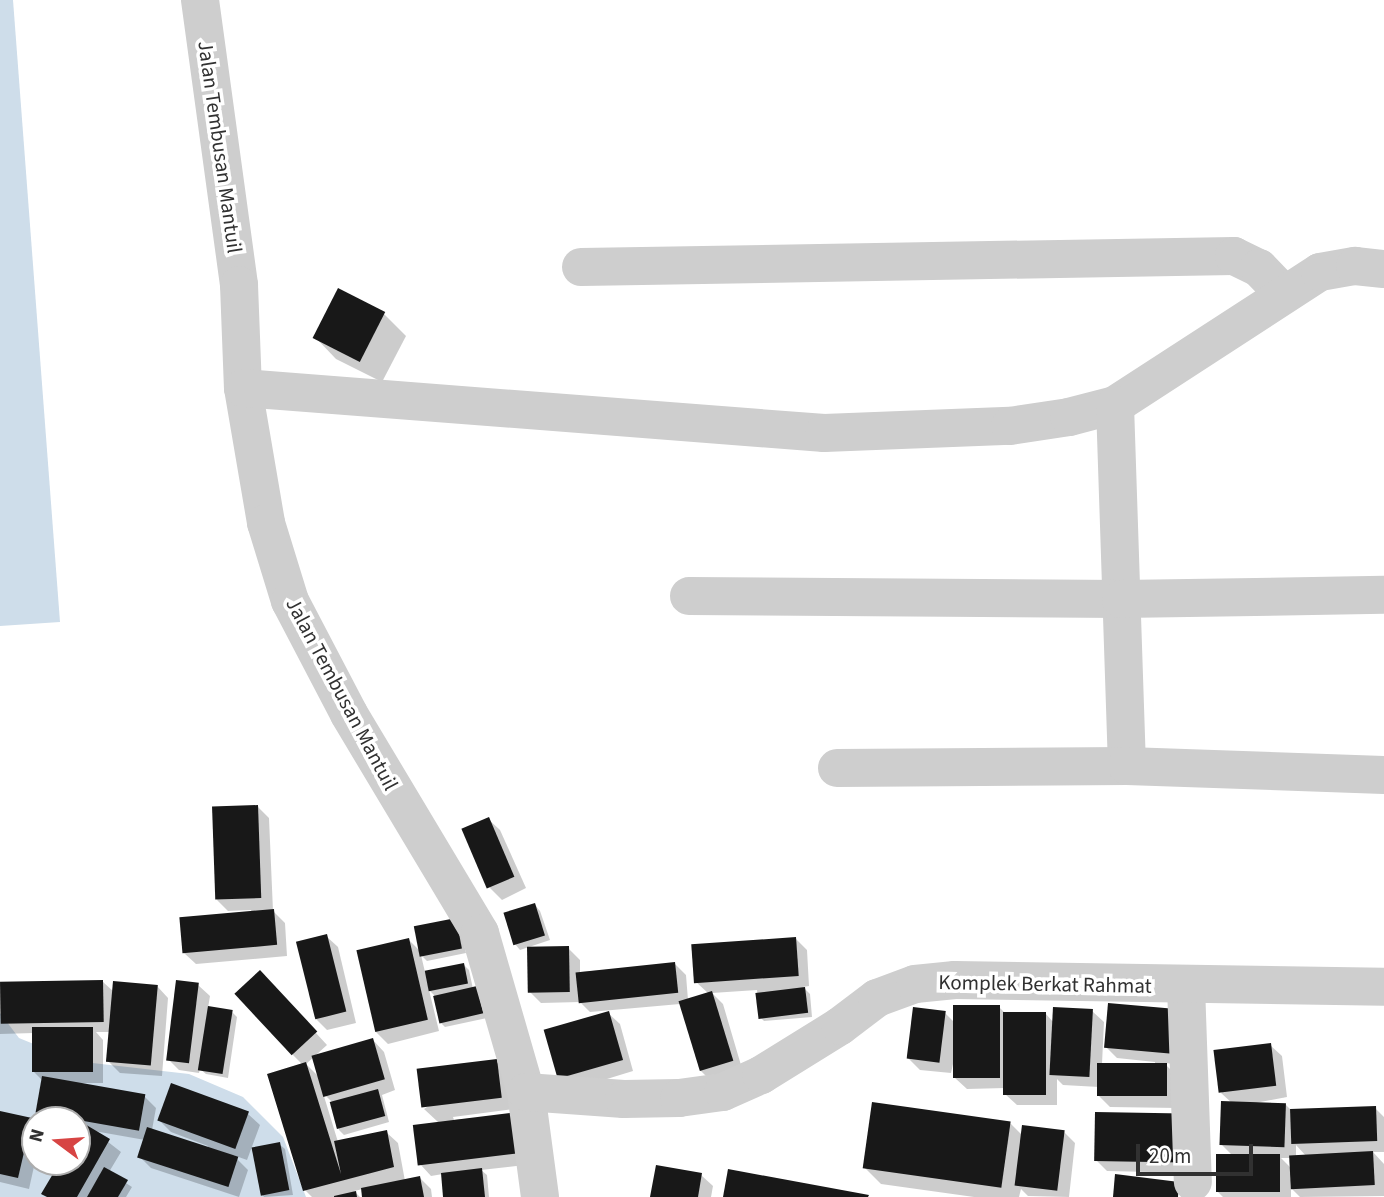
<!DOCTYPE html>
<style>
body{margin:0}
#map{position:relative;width:1384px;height:1197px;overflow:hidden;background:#fff;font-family:"Source Sans 3",sans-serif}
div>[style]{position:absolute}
.water>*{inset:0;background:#ceddea}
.shadow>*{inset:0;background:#0003}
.building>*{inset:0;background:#181818;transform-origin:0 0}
.minor>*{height:38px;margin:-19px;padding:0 19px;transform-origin:19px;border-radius:19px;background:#cecece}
span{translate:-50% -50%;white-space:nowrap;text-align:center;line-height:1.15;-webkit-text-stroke:7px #fff;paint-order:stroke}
.street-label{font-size:21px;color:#313131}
.north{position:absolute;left:21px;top:1106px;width:70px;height:70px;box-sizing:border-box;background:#fff;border:2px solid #adadad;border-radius:50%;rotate:286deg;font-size:19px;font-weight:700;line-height:28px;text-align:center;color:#313131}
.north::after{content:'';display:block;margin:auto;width:24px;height:32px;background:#d74443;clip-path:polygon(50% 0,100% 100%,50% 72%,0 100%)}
.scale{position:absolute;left:1136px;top:1144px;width:117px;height:32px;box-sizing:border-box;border:4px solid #313131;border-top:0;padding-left:9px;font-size:21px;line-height:24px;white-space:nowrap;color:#313131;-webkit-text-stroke:5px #fff;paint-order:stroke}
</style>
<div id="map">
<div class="water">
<i style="clip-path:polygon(0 0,13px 0,60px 622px,0 626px)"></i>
<i style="clip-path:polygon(evenodd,0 1013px,19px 1038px,75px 1061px,189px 1074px,243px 1097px,283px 1137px,306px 1197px,0 1197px,0 1013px,35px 1120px,77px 1120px,77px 1162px,35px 1162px,35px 1120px)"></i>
</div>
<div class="shadow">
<i style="clip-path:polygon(339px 290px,384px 314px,406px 336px,382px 382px,336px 359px,315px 337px)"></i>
<i style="clip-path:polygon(258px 807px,269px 818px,273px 911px,285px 923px,287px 956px,196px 964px,184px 953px,252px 913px,251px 910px,228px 911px,217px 900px)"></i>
<i style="clip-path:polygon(488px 819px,500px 830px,526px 888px,502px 900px,490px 888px,464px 830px)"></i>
<i style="clip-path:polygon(535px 905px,540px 911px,550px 940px,520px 950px,515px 944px,506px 914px)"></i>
<i style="clip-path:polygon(460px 925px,466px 953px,427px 961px,421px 955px,425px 972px,464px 965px,469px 970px,473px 989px,487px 1018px,445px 1027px,440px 1022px,434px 995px,429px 990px,439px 1031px,388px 1044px,376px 1032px,409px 940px,421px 952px)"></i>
<i style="clip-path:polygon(326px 936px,338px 947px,356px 1023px,327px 1030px,316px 1019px)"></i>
<i style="clip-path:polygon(796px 939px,807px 950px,809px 986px,803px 987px,810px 994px,812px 1017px,764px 1021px,759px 1016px,757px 990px,712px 993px,723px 1004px,743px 1072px,711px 1081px,700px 1070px,680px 1004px,590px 1012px,580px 1002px,541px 1003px,529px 991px,568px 948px,580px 960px,580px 972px,675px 964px,686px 975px,688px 1000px,709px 994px,696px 982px)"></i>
<i style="clip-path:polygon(103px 982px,114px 992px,157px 986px,168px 998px,162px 1076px,120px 1073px,109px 1062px,111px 1032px,96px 1032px,103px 1040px,103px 1083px,79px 1083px,145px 1097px,156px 1108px,152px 1130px,207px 1149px,208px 1146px,171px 1132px,160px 1121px,248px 1114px,260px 1125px,247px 1160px,233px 1155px,248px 1170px,239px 1197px,151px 1168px,139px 1156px,145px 1140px,94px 1131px,121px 1152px,109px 1172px,132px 1187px,126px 1197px,47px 1197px,62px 1162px,77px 1162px,77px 1136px,81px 1129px,77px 1128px,77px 1120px,46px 1120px,38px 1112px,43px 1081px,33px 1071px,34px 1033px,0 1034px,0 983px)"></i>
<i style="clip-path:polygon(271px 984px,327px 1045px,306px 1064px,321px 1079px,373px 1040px,384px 1052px,395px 1090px,382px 1095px,389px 1122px,344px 1135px,339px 1130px,334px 1104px,323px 1093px,338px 1142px,386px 1132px,398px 1143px,405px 1181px,420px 1178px,431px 1189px,432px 1197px,364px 1197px,363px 1189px,354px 1191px,360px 1197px,312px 1197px,305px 1190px,303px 1065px,293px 1055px)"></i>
<i style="clip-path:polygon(198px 985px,210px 996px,208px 1008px,232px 1012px,237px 1017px,228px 1078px,206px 1074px,200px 1069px,199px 1073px,179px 1070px,168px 1059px)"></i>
<i style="clip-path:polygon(1110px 1005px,1192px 1065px,1164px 1063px,1177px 1076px,1177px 1108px,1110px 1107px,1099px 1096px,1099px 1087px,1063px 1085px,1057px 1079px,1057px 1105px,1017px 1105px,1005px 1094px,1005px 1088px,967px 1089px,955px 1078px,955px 1055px,951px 1073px,920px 1070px,908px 1058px,945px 1013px,955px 1023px,999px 1007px,1006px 1014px,1045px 1013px,1054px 1023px,1092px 1011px,1104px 1022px,1102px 1064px,1155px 1065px,1155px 1062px,1117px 1058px,1106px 1047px)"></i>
<i style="clip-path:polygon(608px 1013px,620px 1024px,633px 1071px,571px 1090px,560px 1079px)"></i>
<i style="clip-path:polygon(evenodd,1270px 1045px,1282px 1056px,1287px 1097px,1250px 1104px,1286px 1105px,1291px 1110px,1375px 1108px,1384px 1117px,1384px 1152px,1373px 1152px,1384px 1164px,1384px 1196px,1300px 1197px,1291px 1188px,1291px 1197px,1223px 1197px,1217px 1191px,1233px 1156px,1222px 1145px,1232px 1103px,1221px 1093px,1270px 1045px,1296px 1145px,1306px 1156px,1296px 1156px,1296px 1145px,1270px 1045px,1281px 1158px,1291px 1158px,1291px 1168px,1281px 1158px)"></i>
<i style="clip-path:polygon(496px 1061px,508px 1073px,513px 1109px,453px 1117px,454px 1120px,518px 1114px,533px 1164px,481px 1170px,487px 1175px,489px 1197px,445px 1197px,443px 1174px,431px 1176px,420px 1164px,438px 1122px,424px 1109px)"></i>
<i style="clip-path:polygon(0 1113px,31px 1119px,35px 1123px,35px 1162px,29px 1189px,0 1182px)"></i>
<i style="clip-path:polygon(1097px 1114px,1193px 1173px,1107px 1171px,1096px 1160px)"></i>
<i style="clip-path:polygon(1011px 1124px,1023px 1136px,1064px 1132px,1075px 1143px,1069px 1197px,1028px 1196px,1021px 1189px,1019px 1197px,974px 1197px,881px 1184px,864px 1167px)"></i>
<i style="clip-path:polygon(279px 1144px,285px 1149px,293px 1195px,264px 1197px,262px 1194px)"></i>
<i style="clip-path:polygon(701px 1175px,713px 1186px,711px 1197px,652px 1197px)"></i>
</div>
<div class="building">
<i style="left:338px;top:288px;width:53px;height:56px;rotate:27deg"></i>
<i style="left:258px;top:805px;width:93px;height:46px;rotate:88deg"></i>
<i style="left:489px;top:817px;width:65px;height:30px;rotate:67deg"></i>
<i style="left:535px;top:903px;width:34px;height:33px;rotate:73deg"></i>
<i style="left:274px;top:909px;width:36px;height:95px;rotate:85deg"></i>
<i style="left:456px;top:918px;width:31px;height:43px;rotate:79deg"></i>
<i style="left:327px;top:934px;width:80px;height:32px;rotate:76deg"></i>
<i style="left:796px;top:937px;width:39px;height:105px;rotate:86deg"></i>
<i style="left:409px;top:938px;width:84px;height:54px;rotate:77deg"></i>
<i style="left:569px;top:946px;width:46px;height:42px;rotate:89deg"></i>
<i style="left:675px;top:962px;width:31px;height:100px;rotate:84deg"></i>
<i style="left:464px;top:963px;width:21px;height:40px;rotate:79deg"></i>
<i style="left:260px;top:970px;width:84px;height:35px;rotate:47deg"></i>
<i style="left:103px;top:980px;width:42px;height:103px;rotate:89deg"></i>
<i style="left:176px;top:980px;width:23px;height:81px;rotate:7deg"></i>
<i style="left:113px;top:981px;width:45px;height:81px;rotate:5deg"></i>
<i style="left:477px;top:986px;width:28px;height:45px;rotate:77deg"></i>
<i style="left:805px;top:987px;width:26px;height:50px;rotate:83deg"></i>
<i style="left:712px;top:991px;width:73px;height:35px;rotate:73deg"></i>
<i style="left:1108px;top:1003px;width:77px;height:45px;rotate:5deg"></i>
<i style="left:1000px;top:1005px;width:73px;height:47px;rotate:90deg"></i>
<i style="left:208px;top:1006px;width:25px;height:65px;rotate:9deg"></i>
<i style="left:913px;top:1007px;width:33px;height:52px;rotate:7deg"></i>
<i style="left:1053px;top:1007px;width:40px;height:68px;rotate:3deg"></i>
<i style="left:609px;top:1011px;width:51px;height:68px;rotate:74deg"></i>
<i style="left:1003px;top:1012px;width:43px;height:83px"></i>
<i style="left:32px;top:1027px;width:61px;height:45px"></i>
<i style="left:373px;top:1038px;width:43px;height:64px;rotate:74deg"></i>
<i style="left:1271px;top:1043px;width:43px;height:58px;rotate:83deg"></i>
<i style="left:497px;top:1059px;width:39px;height:81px;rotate:83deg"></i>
<i style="clip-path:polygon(306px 1062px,341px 1174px,334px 1141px,387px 1130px,394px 1167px,303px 1191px,267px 1074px)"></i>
<i style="left:1097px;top:1063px;width:70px;height:33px"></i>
<i style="left:42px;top:1076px;width:105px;height:37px;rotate:10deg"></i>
<i style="left:171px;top:1083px;width:83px;height:40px;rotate:20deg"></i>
<i style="left:378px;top:1089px;width:28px;height:50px;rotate:75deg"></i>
<i style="left:1221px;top:1101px;width:65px;height:44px;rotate:2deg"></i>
<i style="left:872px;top:1102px;width:140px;height:67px;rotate:8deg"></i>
<i style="left:1376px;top:1106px;width:35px;height:86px;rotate:88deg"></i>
<i style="clip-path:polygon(0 1111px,32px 1118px,18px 1178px,0 1174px)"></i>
<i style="left:518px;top:1112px;width:41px;height:106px;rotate:83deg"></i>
<i style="left:1095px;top:1112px;width:88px;height:49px;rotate:1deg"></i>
<i style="clip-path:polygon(83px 1123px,110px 1139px,77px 1197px,47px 1197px,41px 1194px,60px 1162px,77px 1162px,77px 1133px)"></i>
<i style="left:1022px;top:1125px;width:43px;height:61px;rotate:7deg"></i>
<i style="left:147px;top:1127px;width:96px;height:32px;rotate:18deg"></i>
<i style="left:280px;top:1142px;width:49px;height:29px;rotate:79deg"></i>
<i style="left:1373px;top:1151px;width:34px;height:84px;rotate:87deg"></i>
<i style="left:1216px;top:1154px;width:64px;height:38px"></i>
<i style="clip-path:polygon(656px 1165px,702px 1173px,698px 1197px,650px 1197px)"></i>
<i style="clip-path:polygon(104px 1167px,128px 1180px,118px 1197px,87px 1197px)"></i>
<i style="clip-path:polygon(482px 1168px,485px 1197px,443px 1197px,441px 1173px)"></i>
<i style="clip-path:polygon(728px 1169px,869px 1195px,868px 1197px,723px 1197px)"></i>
<i style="clip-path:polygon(1115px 1174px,1179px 1182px,1178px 1197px,1113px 1197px)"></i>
<i style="clip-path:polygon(420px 1176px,424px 1197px,362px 1197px,361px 1188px)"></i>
<i style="clip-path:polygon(356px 1191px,357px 1197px,334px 1197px,334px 1196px)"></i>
</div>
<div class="minor">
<i style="left:200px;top:0;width:288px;rotate:82.2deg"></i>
<i style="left:239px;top:285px;width:103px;rotate:87.8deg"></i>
<i style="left:243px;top:388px;width:137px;rotate:80.3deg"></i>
<i style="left:266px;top:523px;width:82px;rotate:72.9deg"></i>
<i style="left:290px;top:601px;width:127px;rotate:62.4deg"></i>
<i style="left:349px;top:714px;width:255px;rotate:59.1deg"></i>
<i style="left:480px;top:933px;width:166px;rotate:73.9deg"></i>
<i style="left:526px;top:1092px;width:106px;rotate:82.4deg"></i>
<i style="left:581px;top:267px;width:653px;rotate:-0.97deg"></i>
<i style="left:1234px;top:256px;width:28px;rotate:26deg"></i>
<i style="left:1259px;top:268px;width:35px;rotate:46deg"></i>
<i style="left:243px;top:388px;width:583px;rotate:4.43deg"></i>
<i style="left:824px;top:433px;width:186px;rotate:-2.2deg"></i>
<i style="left:1010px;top:426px;width:60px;rotate:-8.7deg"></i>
<i style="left:1069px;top:417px;width:48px;rotate:-14.6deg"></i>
<i style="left:1115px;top:405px;width:244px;rotate:-33deg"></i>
<i style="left:1320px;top:272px;width:36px;rotate:-10deg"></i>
<i style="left:1355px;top:266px;width:29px;rotate:6deg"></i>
<i style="left:1115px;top:405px;width:361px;rotate:88.1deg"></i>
<i style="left:689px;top:596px;width:432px;rotate:0.4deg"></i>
<i style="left:1121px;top:599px;width:263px;rotate:-0.9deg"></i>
<i style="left:837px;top:768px;width:290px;rotate:-0.4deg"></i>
<i style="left:1127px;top:766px;width:257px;rotate:2deg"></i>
<i style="left:1186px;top:986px;width:196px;rotate:88deg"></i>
<i style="left:526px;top:1092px;width:98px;rotate:4.1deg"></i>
<i style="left:624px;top:1099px;width:55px;rotate:-1deg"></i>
<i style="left:679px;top:1098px;width:44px;rotate:-7.8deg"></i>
<i style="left:723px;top:1092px;width:42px;rotate:-24.1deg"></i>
<i style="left:761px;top:1075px;width:93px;rotate:-31.8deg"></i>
<i style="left:840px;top:1026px;width:46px;rotate:-37.1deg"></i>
<i style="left:877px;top:998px;width:40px;rotate:-20.2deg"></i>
<i style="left:915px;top:984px;width:40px;rotate:-5.7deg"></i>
<i style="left:955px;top:980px;width:429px;rotate:0.9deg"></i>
</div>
<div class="street-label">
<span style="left:220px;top:147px;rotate:82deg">Jalan Tembusan Mantuil</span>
<span style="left:342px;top:694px;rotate:62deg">Jalan Tembusan Mantuil</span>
<span style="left:1045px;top:984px;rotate:1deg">Komplek Berkat Rahmat</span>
</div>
<div class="north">N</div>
<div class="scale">20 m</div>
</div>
